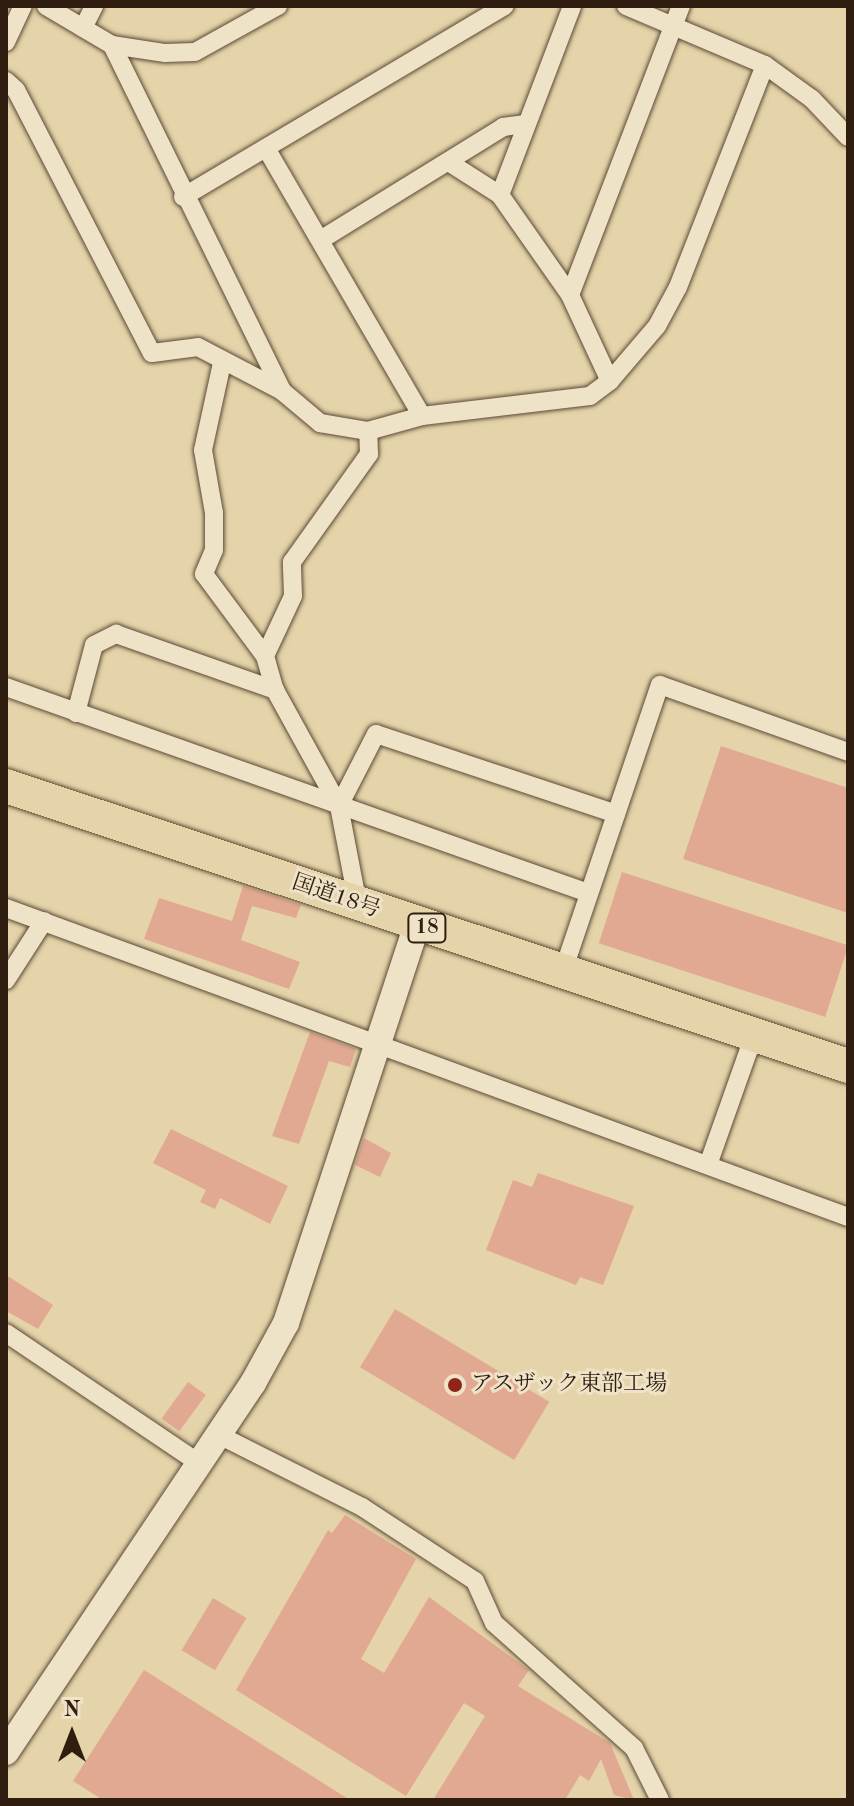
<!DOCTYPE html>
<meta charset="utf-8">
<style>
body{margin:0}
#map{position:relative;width:854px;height:1806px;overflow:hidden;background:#e5d3a9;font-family:"Old Standard TT","Noto Serif JP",serif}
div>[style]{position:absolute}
.building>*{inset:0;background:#e2a992;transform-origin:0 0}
.roads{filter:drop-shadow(0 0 2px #5c4a36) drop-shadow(0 0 2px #5c4a36)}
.street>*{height:18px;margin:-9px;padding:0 9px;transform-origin:9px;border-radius:9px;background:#eee2c7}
.secondary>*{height:26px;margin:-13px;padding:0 13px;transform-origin:13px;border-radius:13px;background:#eee2c7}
.highway>*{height:34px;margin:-17px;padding:0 17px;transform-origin:17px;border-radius:17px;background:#e5d3a9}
.dots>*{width:22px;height:22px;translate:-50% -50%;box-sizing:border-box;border:4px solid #eee2c7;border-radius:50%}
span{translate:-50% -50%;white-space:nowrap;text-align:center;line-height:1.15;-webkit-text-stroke:6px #eee2c7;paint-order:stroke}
.shield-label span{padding:2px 6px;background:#eee2c7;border:2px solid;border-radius:6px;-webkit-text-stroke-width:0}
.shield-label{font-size:20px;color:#2f1d0f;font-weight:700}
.street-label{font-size:22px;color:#2f1d0f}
.poi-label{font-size:22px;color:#2f1d0f}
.left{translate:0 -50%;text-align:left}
.frame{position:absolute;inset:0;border:8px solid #2f1d0f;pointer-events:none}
.north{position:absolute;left:32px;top:1694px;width:80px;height:80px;-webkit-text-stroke:6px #eee2c7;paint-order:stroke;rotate:0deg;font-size:22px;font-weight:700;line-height:32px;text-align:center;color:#2f1d0f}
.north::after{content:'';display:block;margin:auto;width:28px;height:36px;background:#2f1d0f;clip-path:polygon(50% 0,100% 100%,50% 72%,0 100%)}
</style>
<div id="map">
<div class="building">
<i style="clip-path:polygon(721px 746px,848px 788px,848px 913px,683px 859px)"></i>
<i style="left:622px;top:872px;width:238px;height:75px;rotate:18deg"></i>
<i style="clip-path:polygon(243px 886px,301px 905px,296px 918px,252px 906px,241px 940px,300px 962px,289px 989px,144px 939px,159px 898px,232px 921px)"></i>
<i style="clip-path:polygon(310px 1032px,356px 1049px,350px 1067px,329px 1061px,299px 1144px,272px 1136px)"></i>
<i style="clip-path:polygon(171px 1129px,288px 1186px,270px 1224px,220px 1198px,215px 1209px,200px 1202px,206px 1190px,153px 1163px)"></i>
<i style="clip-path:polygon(364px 1138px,391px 1153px,380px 1177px,355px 1165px)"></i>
<i style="clip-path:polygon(538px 1173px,634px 1206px,603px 1285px,580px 1277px,576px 1285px,486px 1250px,513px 1180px,532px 1187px)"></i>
<i style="clip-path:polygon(6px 1275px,53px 1305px,38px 1329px,6px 1311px)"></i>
<i style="left:395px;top:1309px;width:180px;height:68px;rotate:31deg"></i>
<i style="left:188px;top:1382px;width:22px;height:45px;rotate:36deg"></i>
<i style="clip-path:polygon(345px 1515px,416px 1559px,361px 1659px,384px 1673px,429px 1597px,529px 1670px,518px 1686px,610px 1743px,634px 1800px,614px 1795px,601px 1759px,589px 1781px,580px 1775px,565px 1800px,433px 1800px,485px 1716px,464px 1703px,406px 1796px,236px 1690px,328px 1530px,332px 1533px)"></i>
<i style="left:213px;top:1598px;width:39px;height:61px;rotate:31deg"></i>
<i style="clip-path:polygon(144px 1670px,350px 1800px,103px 1800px,73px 1781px)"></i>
</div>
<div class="roads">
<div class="street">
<i style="left:46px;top:6px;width:77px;rotate:30.6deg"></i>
<i style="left:112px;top:45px;width:54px;rotate:8.6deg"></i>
<i style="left:165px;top:53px;width:30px;rotate:-2deg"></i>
<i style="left:195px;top:52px;width:95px;rotate:-29deg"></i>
<i style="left:626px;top:6px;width:151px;rotate:23deg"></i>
<i style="left:765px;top:65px;width:58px;rotate:35.9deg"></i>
<i style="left:812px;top:99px;width:52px;rotate:46.5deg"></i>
<i style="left:83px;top:28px;width:25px;rotate:-63deg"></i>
<i style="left:6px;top:42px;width:40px;rotate:-65deg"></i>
<i style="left:112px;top:45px;width:386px;rotate:63.8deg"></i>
<i style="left:6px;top:81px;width:13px;rotate:42deg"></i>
<i style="left:16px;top:90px;width:296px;rotate:62.7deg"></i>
<i style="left:152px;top:353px;width:46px;rotate:-7.4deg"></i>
<i style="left:198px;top:347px;width:95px;rotate:27.6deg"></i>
<i style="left:282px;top:391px;width:50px;rotate:40.1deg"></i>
<i style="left:320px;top:423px;width:49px;rotate:9.5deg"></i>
<i style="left:368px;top:431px;width:56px;rotate:-15.5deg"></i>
<i style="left:422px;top:416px;width:169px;rotate:-6.8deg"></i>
<i style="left:590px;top:396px;width:25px;rotate:-37deg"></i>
<i style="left:610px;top:381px;width:72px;rotate:-49.5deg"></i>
<i style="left:657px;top:326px;width:44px;rotate:-61.7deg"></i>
<i style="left:678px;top:287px;width:238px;rotate:-68.6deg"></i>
<i style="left:266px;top:148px;width:310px;rotate:59.8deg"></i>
<i style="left:450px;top:163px;width:59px;rotate:32.6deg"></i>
<i style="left:500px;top:195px;width:122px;rotate:55deg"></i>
<i style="left:570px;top:295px;width:95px;rotate:65.1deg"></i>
<i style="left:500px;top:195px;width:202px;rotate:-69.1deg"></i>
<i style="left:183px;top:197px;width:374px;rotate:-30.7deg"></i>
<i style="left:322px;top:239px;width:213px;rotate:-31.7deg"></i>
<i style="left:503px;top:127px;width:21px;rotate:-8deg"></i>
<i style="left:570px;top:295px;width:310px;rotate:-69deg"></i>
<i style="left:222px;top:363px;width:89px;rotate:102.3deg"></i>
<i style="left:203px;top:450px;width:64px;rotate:80.1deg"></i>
<i style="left:214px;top:513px;width:37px;rotate:90deg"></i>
<i style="left:214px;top:550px;width:26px;rotate:113deg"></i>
<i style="left:204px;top:574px;width:102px;rotate:53.4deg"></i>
<i style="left:265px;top:656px;width:35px;rotate:74deg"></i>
<i style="left:275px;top:690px;width:132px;rotate:61.1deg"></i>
<i style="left:339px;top:806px;width:101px;rotate:79.1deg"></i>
<i style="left:265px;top:656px;width:66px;rotate:-65deg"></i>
<i style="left:293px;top:596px;width:34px;rotate:-92deg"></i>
<i style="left:292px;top:562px;width:133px;rotate:-54.5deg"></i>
<i style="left:369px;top:454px;width:23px;rotate:-92deg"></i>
<i style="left:6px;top:687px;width:617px;rotate:19.49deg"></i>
<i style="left:76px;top:713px;width:70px;rotate:-75.2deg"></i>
<i style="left:94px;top:645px;width:25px;rotate:-27deg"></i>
<i style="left:116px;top:634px;width:169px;rotate:19.4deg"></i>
<i style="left:339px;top:806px;width:81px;rotate:-62.8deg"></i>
<i style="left:376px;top:734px;width:253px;rotate:18.4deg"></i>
<i style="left:6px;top:908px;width:897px;rotate:20.15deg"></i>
<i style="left:563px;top:971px;width:302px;rotate:-71.3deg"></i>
<i style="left:660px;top:685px;width:200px;rotate:19.6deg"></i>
<i style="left:6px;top:980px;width:70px;rotate:-57.2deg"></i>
<i style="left:708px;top:1165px;width:138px;rotate:-70.5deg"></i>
<i style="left:6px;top:1333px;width:233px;rotate:34deg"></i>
<i style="left:219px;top:1435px;width:160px;rotate:26.7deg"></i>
<i style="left:362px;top:1507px;width:135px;rotate:33.2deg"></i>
<i style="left:475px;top:1581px;width:46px;rotate:65.7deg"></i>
<i style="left:494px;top:1623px;width:188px;rotate:41.8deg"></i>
<i style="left:634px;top:1748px;width:58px;rotate:63.4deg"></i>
</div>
<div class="secondary">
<i style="left:6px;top:1752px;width:444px;rotate:-56.2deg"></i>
<i style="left:253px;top:1383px;width:68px;rotate:-61.2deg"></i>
<i style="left:286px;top:1323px;width:420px;rotate:-71.8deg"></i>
</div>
<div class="highway">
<i style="left:6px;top:786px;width:887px;rotate:18.39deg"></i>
</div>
</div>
<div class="dots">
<i style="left:455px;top:1385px;background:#8f2418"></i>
</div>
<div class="shield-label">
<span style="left:427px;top:928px">18</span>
</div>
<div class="street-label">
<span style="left:336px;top:897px;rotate:19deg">国道18号</span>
</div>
<div class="poi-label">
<span class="left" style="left:471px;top:1385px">アスザック東部工場</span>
</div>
<div class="frame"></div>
<div class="north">N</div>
</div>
